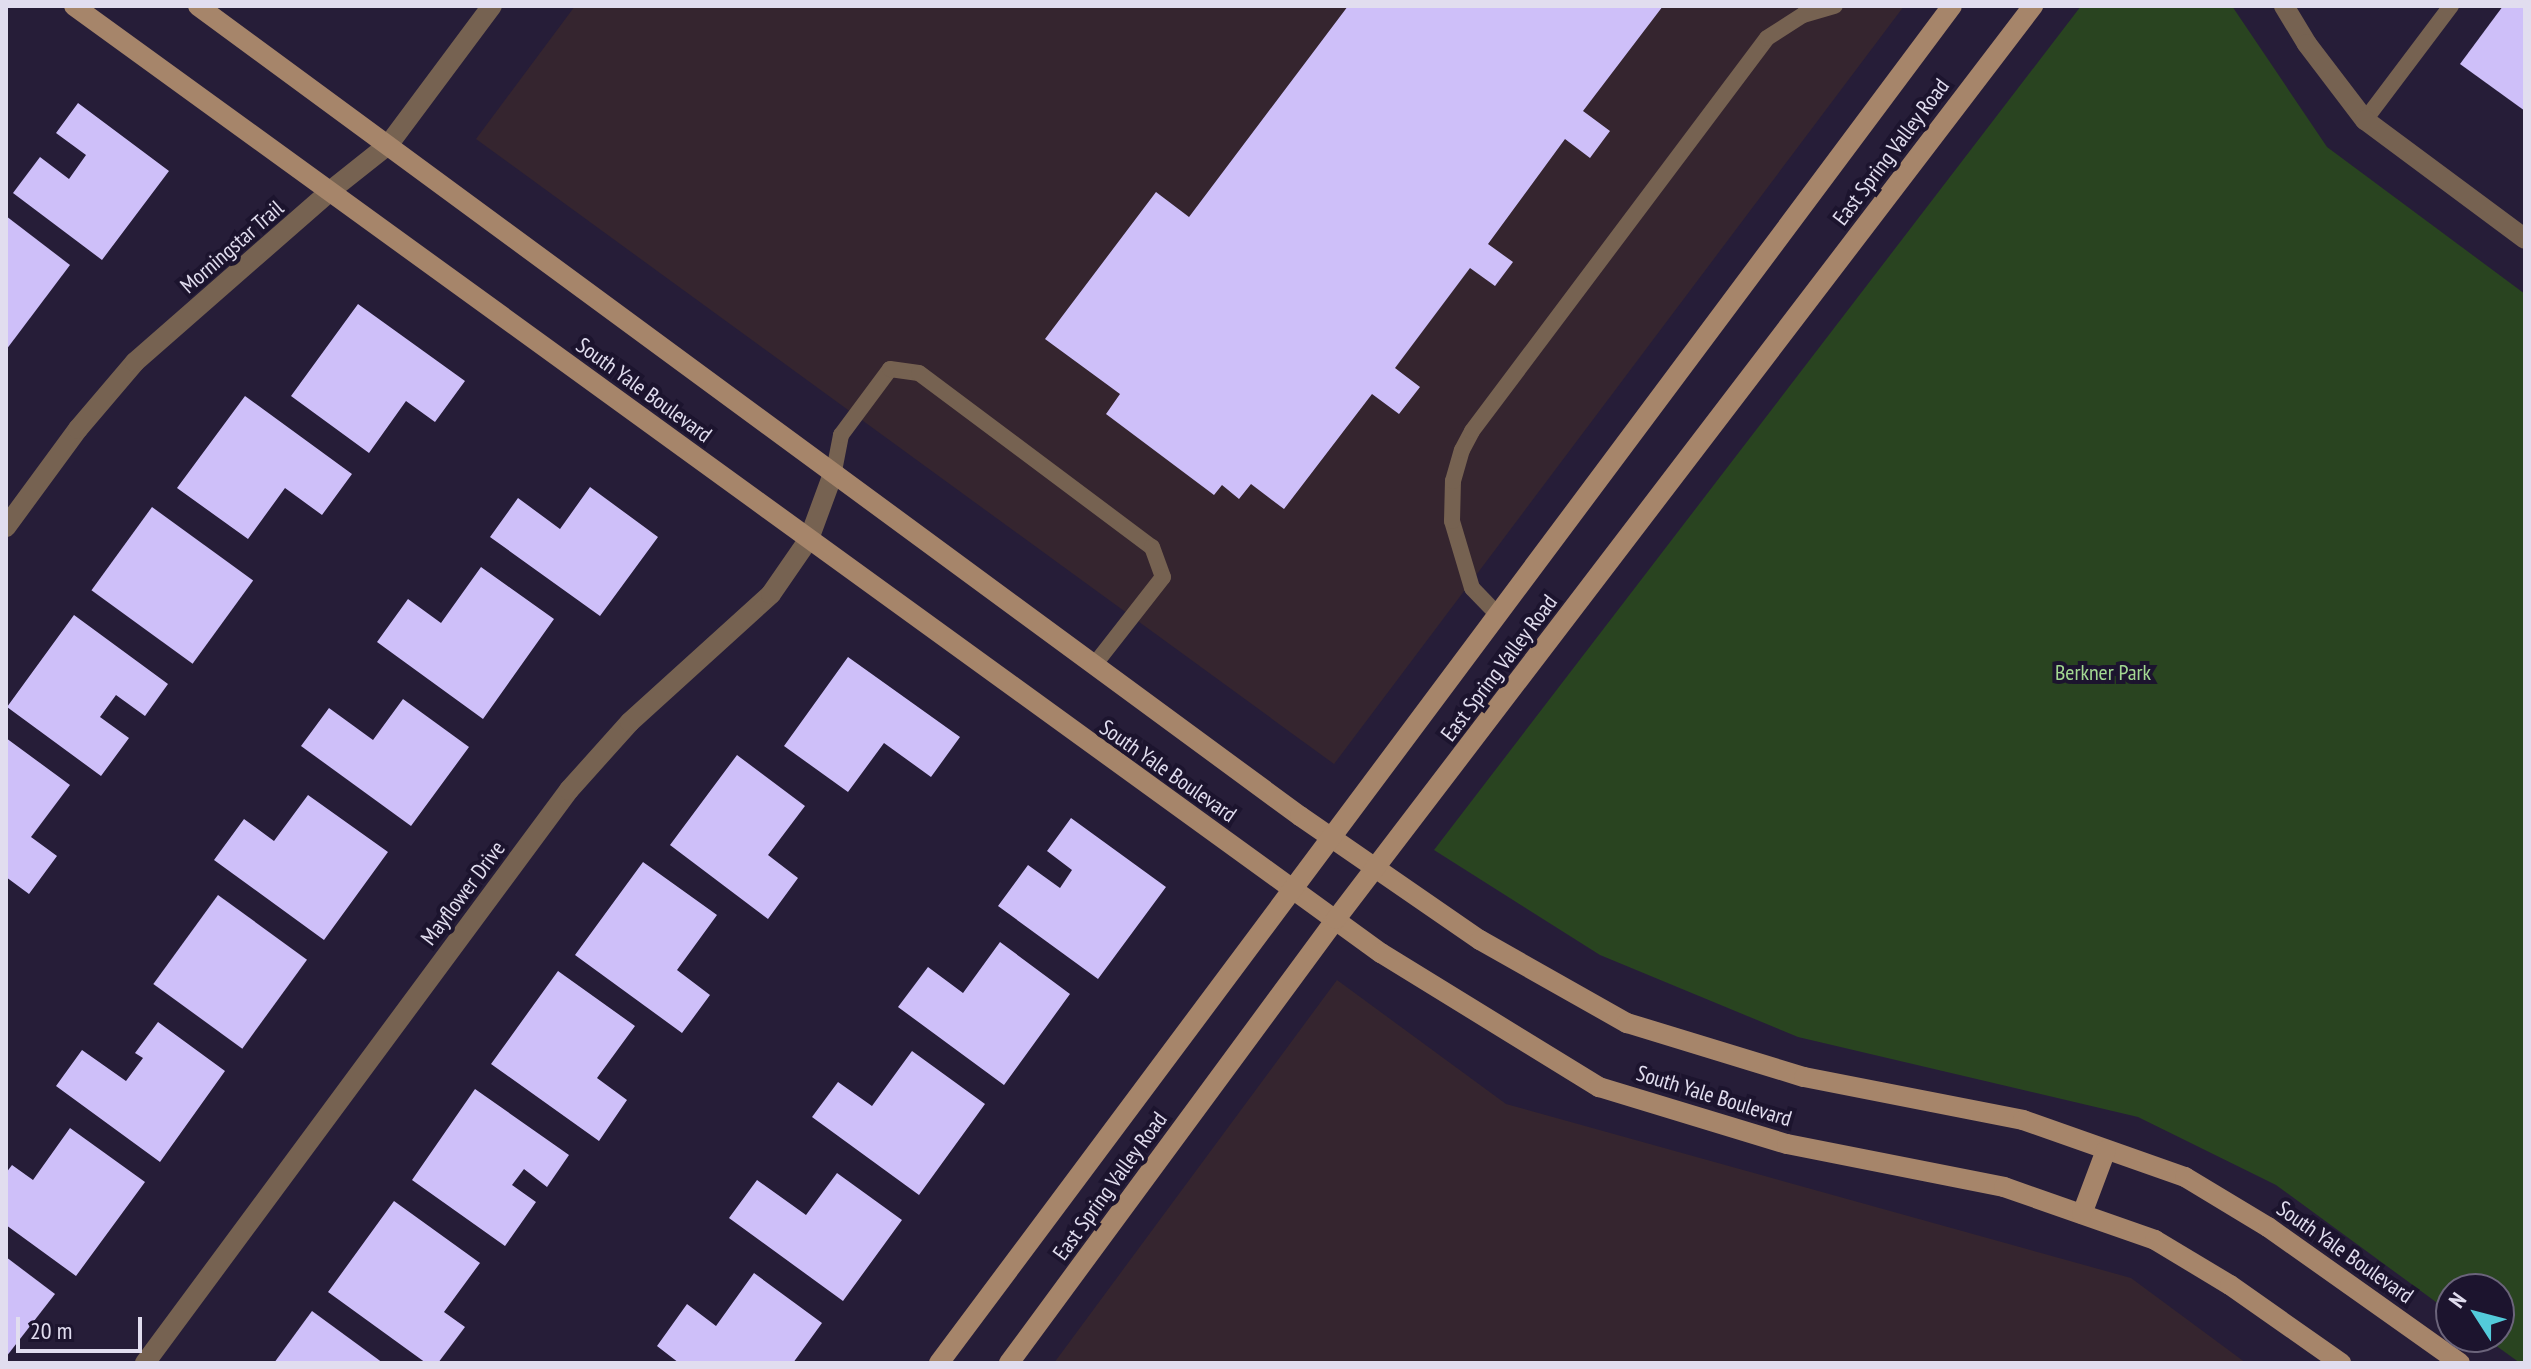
<!DOCTYPE html>
<style>
body{margin:0}
#map{position:relative;width:2531px;height:1369px;overflow:hidden;background:#261d38;font-family:"PT Sans Narrow",sans-serif}
div>[style]{position:absolute}
.education>*{inset:0;background:#35252f}
.green>*{inset:0;background:#294420}
.building>*{inset:0;background:#cebff9;transform-origin:0 0}
.lane>*{height:16px;margin:-8px;padding:0 8px;transform-origin:8px;border-radius:8px;background:#766251}
.street>*{height:20px;margin:-10px;padding:0 10px;transform-origin:10px;border-radius:10px;background:#766251}
.secondary>*{height:20px;margin:-10px;padding:0 10px;transform-origin:10px;border-radius:10px;background:#a6856a}
span{translate:-50% -50%;white-space:nowrap;text-align:center;line-height:1.15;-webkit-text-stroke:8px #1c142e;paint-order:stroke}
.street-label{font-size:22px;color:#e1ddef}
.park-label{font-size:22px;color:#a3d992}
.frame{position:absolute;inset:0;border:8px solid #e1ddef;pointer-events:none}
.north{position:absolute;left:2435px;top:1273px;width:80px;height:80px;box-sizing:border-box;background:#1c142e;border:2px solid #6b647b;border-radius:50%;rotate:306deg;font-size:22px;font-weight:700;line-height:32px;text-align:center;color:#e1ddef}
.north::after{content:'';display:block;margin:auto;width:28px;height:36px;background:#53cbda;clip-path:polygon(50% 0,100% 100%,50% 72%,0 100%)}
.scale{position:absolute;left:16px;top:1317px;width:126px;height:36px;box-sizing:border-box;border:4px solid #e1ddef;border-top:0;padding-left:10px;font-size:24px;line-height:28px;white-space:nowrap;color:#e1ddef;-webkit-text-stroke:6px #1c142e;paint-order:stroke}
</style>
<div id="map">
<div class="education">
<i style="clip-path:polygon(575px 6px,1904px 6px,1334px 764px,476px 139px)"></i>
<i style="clip-path:polygon(1337px 980px,1506px 1104px,2131px 1278px,2246px 1363px,1054px 1363px)"></i>
</div>
<div class="green">
<i style="clip-path:polygon(2081px 6px,2232px 6px,2327px 147px,2525px 294px,2525px 1363px,2520px 1363px,2484px 1337px,2499px 1337px,2499px 1289px,2451px 1289px,2451px 1313px,2276px 1185px,2138px 1117px,1798px 1037px,1600px 955px,1434px 850px)"></i>
</div>
<div class="building">
<i style="clip-path:polygon(1348px 6px,1663px 6px,1583px 111px,1610px 131px,1590px 158px,1565px 139px,1488px 244px,1513px 262px,1495px 286px,1470px 268px,1395px 368px,1420px 387px,1399px 414px,1372px 394px,1284px 509px,1251px 484px,1239px 499px,1222px 485px,1214px 495px,1106px 414px,1120px 394px,1045px 339px,1156px 192px,1189px 217px)"></i>
<i style="clip-path:polygon(2503px 6px,2525px 6px,2525px 111px,2460px 64px)"></i>
<i style="clip-path:polygon(78px 103px,169px 171px,102px 260px,13px 193px,40px 157px,69px 179px,86px 155px,56px 133px)"></i>
<i style="clip-path:polygon(6px 216px,70px 265px,6px 350px)"></i>
<i style="clip-path:polygon(358px 304px,465px 381px,435px 422px,406px 401px,369px 453px,291px 396px)"></i>
<i style="clip-path:polygon(245px 396px,352px 474px,322px 515px,285px 488px,248px 539px,177px 488px)"></i>
<i style="clip-path:polygon(590px 487px,658px 537px,600px 616px,490px 537px,518px 498px,560px 529px)"></i>
<i style="left:152px;top:507px;width:125px;height:103px;rotate:36deg"></i>
<i style="clip-path:polygon(481px 567px,554px 619px,483px 719px,377px 642px,408px 599px,441px 623px)"></i>
<i style="clip-path:polygon(74px 615px,168px 684px,145px 716px,116px 695px,100px 717px,129px 738px,101px 776px,7px 707px)"></i>
<i style="clip-path:polygon(848px 657px,960px 737px,931px 777px,884px 743px,848px 792px,784px 746px)"></i>
<i style="clip-path:polygon(403px 699px,469px 747px,411px 826px,301px 746px,329px 708px,373px 740px)"></i>
<i style="clip-path:polygon(6px 738px,70px 785px,31px 837px,57px 856px,29px 894px,6px 877px)"></i>
<i style="clip-path:polygon(737px 755px,805px 806px,768px 855px,798px 878px,768px 919px,670px 845px)"></i>
<i style="clip-path:polygon(308px 795px,388px 852px,324px 940px,214px 860px,244px 819px,274px 841px)"></i>
<i style="clip-path:polygon(1071px 818px,1166px 887px,1098px 979px,998px 906px,1028px 865px,1060px 888px,1072px 870px,1047px 851px)"></i>
<i style="clip-path:polygon(643px 862px,717px 915px,677px 970px,710px 995px,682px 1033px,575px 955px)"></i>
<i style="left:218px;top:895px;width:110px;height:110px;rotate:36deg"></i>
<i style="clip-path:polygon(1000px 942px,1070px 994px,1004px 1085px,898px 1007px,928px 967px,963px 993px)"></i>
<i style="clip-path:polygon(558px 971px,635px 1026px,597px 1078px,627px 1100px,599px 1141px,491px 1064px)"></i>
<i style="clip-path:polygon(158px 1022px,225px 1071px,160px 1162px,56px 1086px,82px 1050px,126px 1081px,143px 1058px,135px 1053px)"></i>
<i style="clip-path:polygon(912px 1051px,985px 1104px,919px 1195px,812px 1117px,838px 1082px,872px 1106px)"></i>
<i style="clip-path:polygon(475px 1089px,569px 1155px,547px 1187px,524px 1169px,512px 1185px,536px 1202px,505px 1246px,412px 1180px)"></i>
<i style="clip-path:polygon(70px 1128px,145px 1182px,76px 1276px,6px 1225px,6px 1173px,12px 1165px,33px 1180px)"></i>
<i style="clip-path:polygon(837px 1173px,902px 1220px,843px 1301px,729px 1218px,757px 1180px,806px 1215px)"></i>
<i style="clip-path:polygon(394px 1201px,480px 1263px,444px 1312px,465px 1327px,438px 1363px,426px 1363px,328px 1292px)"></i>
<i style="clip-path:polygon(6px 1257px,55px 1294px,6px 1357px)"></i>
<i style="clip-path:polygon(754px 1273px,822px 1323px,793px 1363px,679px 1363px,657px 1346px,687px 1304px,716px 1326px)"></i>
<i style="clip-path:polygon(312px 1311px,383px 1363px,274px 1363px)"></i>
</div>
<div class="lane">
<i style="left:2365px;top:120px;width:143px;rotate:-53deg"></i>
<i style="left:834px;top:471px;width:37px;rotate:-79deg"></i>
<i style="left:841px;top:435px;width:82px;rotate:-53.4deg"></i>
<i style="left:890px;top:369px;width:29px;rotate:8deg"></i>
<i style="left:919px;top:373px;width:291px;rotate:36.8deg"></i>
<i style="left:1152px;top:547px;width:32px;rotate:70deg"></i>
<i style="left:1163px;top:577px;width:110px;rotate:128deg"></i>
<i style="left:1498px;top:615px;width:37px;rotate:-134deg"></i>
<i style="left:1472px;top:588px;width:70px;rotate:-106.6deg"></i>
<i style="left:1452px;top:521px;width:40px;rotate:-88.6deg"></i>
<i style="left:1453px;top:481px;width:32px;rotate:-74deg"></i>
<i style="left:1462px;top:450px;width:21px;rotate:-62deg"></i>
<i style="left:1472px;top:431px;width:491px;rotate:-53.1deg"></i>
<i style="left:1767px;top:38px;width:43px;rotate:-32.6deg"></i>
<i style="left:1803px;top:15px;width:33px;rotate:-16deg"></i>
</div>
<div class="street">
<i style="left:2284px;top:6px;width:44px;rotate:58.8deg"></i>
<i style="left:2307px;top:44px;width:96px;rotate:52.7deg"></i>
<i style="left:2365px;top:120px;width:199px;rotate:36.6deg"></i>
<i style="left:6px;top:527px;width:122px;rotate:-53.7deg"></i>
<i style="left:78px;top:429px;width:88px;rotate:-49.6deg"></i>
<i style="left:135px;top:362px;width:259px;rotate:-41.2deg"></i>
<i style="left:330px;top:191px;width:75px;rotate:-38.5deg"></i>
<i style="left:389px;top:144px;width:172px;rotate:-53.3deg"></i>
<i style="left:145px;top:1363px;width:713px;rotate:-53.5deg"></i>
<i style="left:569px;top:790px;width:91px;rotate:-48.1deg"></i>
<i style="left:630px;top:722px;width:190px;rotate:-42.2deg"></i>
<i style="left:771px;top:594px;width:67px;rotate:-55.4deg"></i>
<i style="left:809px;top:539px;width:72px;rotate:-69.8deg"></i>
</div>
<div class="secondary">
<i style="left:74px;top:6px;width:1614px;rotate:35.93deg"></i>
<i style="left:1381px;top:953px;width:256px;rotate:31.6deg"></i>
<i style="left:1599px;top:1087px;width:196px;rotate:16.9deg"></i>
<i style="left:1787px;top:1144px;width:221px;rotate:11.2deg"></i>
<i style="left:2004px;top:1187px;width:160px;rotate:19.3deg"></i>
<i style="left:2155px;top:1240px;width:87px;rotate:31deg"></i>
<i style="left:2230px;top:1285px;width:136px;rotate:35.1deg"></i>
<i style="left:198px;top:6px;width:1368px;rotate:36.32deg"></i>
<i style="left:1300px;top:816px;width:219px;rotate:34.6deg"></i>
<i style="left:1480px;top:940px;width:169px;rotate:29.5deg"></i>
<i style="left:1627px;top:1023px;width:185px;rotate:17deg"></i>
<i style="left:1804px;top:1077px;width:223px;rotate:11.1deg"></i>
<i style="left:2023px;top:1120px;width:172px;rotate:19.4deg"></i>
<i style="left:2185px;top:1177px;width:97px;rotate:31.1deg"></i>
<i style="left:2268px;top:1227px;width:235px;rotate:35.3deg"></i>
<i style="left:2082px;top:1214px;width:68px;rotate:-69.4deg"></i>
<i style="left:939px;top:1363px;width:1693px;rotate:-53.26deg"></i>
<i style="left:1009px;top:1363px;width:551px;rotate:-53.63deg"></i>
<i style="left:1336px;top:919px;width:1149px;rotate:-52.64deg"></i>
</div>
<div class="street-label">
<span style="left:1891px;top:152px;rotate:-53deg">East Spring Valley Road</span>
<span style="left:232px;top:247px;rotate:-41deg">Morningstar Trail</span>
<span style="left:644px;top:390px;rotate:36deg">South Yale Boulevard</span>
<span style="left:1499px;top:668px;rotate:-53deg">East Spring Valley Road</span>
<span style="left:1168px;top:771px;rotate:35deg">South Yale Boulevard</span>
<span style="left:463px;top:893px;rotate:-53deg">Mayflower Drive</span>
<span style="left:1714px;top:1096px;rotate:17deg">South Yale Boulevard</span>
<span style="left:1110px;top:1186px;rotate:-54deg">East Spring Valley Road</span>
<span style="left:2345px;top:1252px;rotate:35deg">South Yale Boulevard</span>
</div>
<div class="park-label">
<span style="left:2103px;top:673px">Berkner Park</span>
</div>
<div class="frame"></div>
<div class="north">N</div>
<div class="scale">20 m</div>
</div>
